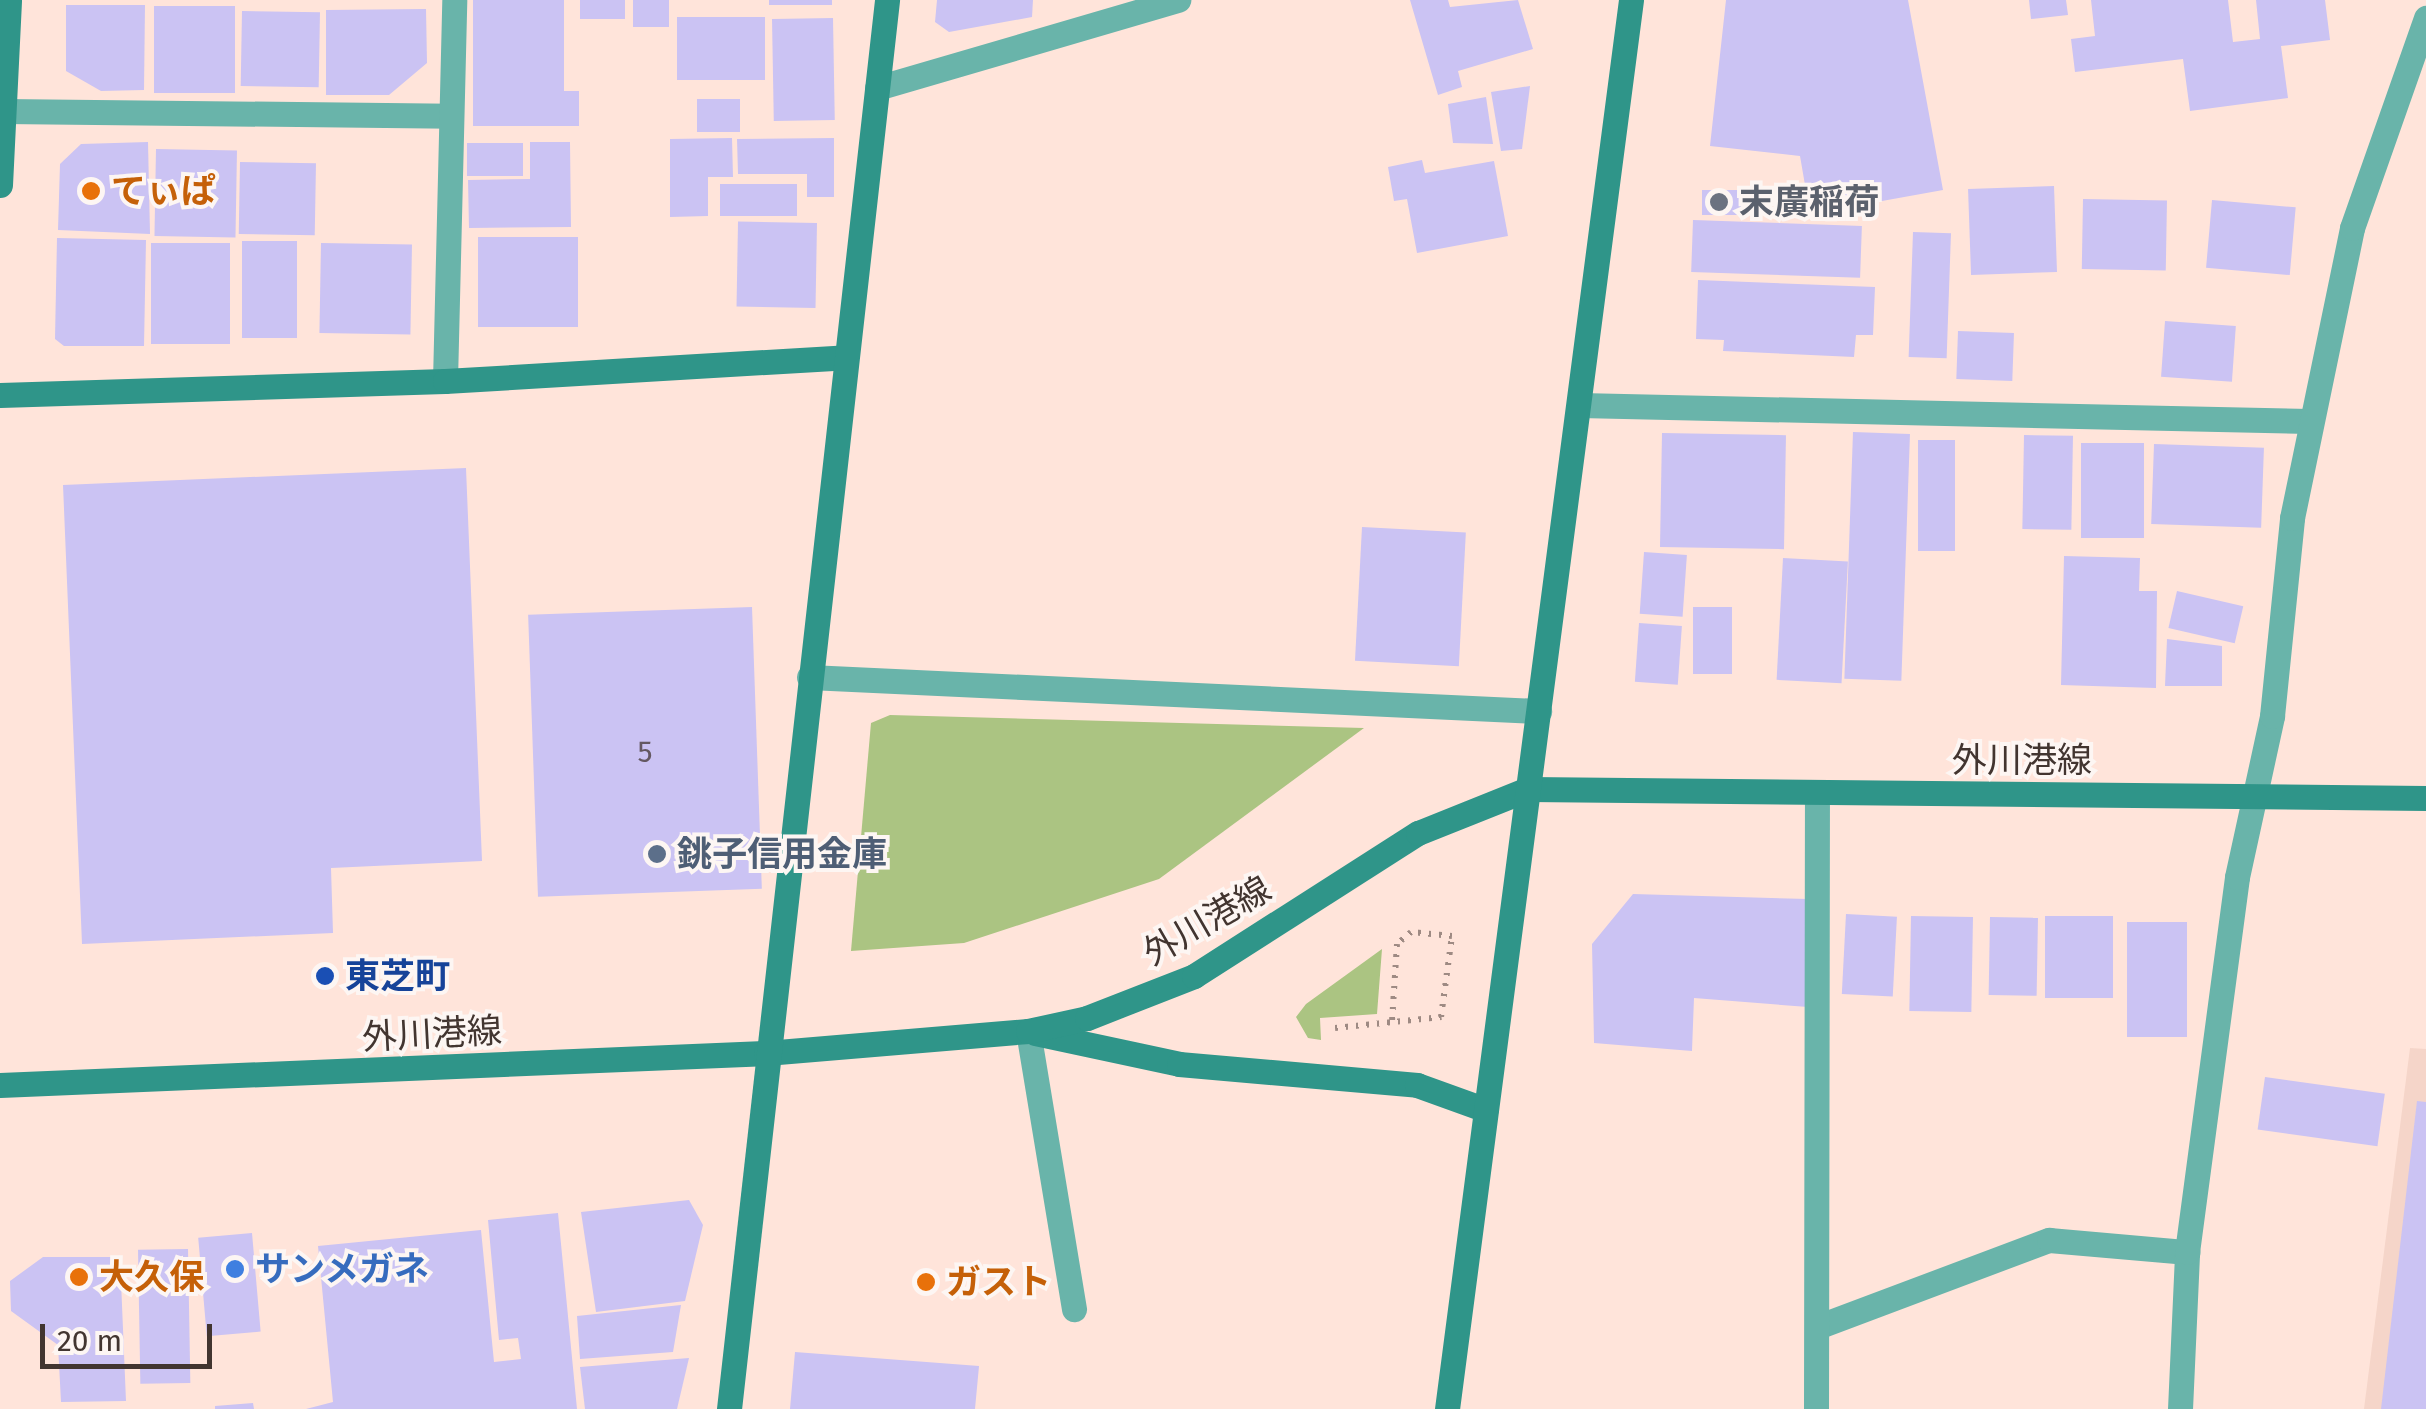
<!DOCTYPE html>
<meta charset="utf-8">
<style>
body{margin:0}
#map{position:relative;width:2426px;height:1409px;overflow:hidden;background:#ffe4da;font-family:"Fira Sans","Noto Sans JP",sans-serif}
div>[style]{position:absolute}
.built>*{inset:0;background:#f5d5c9}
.green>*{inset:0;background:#abc482}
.building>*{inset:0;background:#cbc3f3;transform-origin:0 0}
.path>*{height:6px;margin-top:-3px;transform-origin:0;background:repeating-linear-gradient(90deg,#9e8a83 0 2.5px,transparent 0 10.5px)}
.lane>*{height:25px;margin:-12.5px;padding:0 12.5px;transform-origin:12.5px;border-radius:12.5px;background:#69b4aa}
.street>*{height:25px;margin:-12.5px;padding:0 12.5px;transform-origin:12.5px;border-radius:12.5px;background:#69b4aa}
.secondary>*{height:25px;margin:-12.5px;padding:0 12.5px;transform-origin:12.5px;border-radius:12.5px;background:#2f9589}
.dots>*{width:28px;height:28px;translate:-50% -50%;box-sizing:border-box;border:5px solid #fdf6f3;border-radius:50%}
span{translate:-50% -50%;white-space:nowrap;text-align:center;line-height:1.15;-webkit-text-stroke:8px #fdf6f3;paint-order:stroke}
.number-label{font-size:30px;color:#645861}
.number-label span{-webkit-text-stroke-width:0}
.food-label{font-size:35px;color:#c56008;font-weight:700}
.left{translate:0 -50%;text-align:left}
.worship-label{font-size:35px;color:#5b616d;font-weight:700}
.street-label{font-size:35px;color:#423530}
.service-label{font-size:35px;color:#4e5e75;font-weight:700}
.transit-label{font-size:35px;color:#164399;font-weight:700}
.shop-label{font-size:35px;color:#366cbe;font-weight:700}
.scale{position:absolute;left:40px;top:1324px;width:172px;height:45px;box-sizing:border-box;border:5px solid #423530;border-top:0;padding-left:12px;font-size:30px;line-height:35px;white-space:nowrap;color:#423530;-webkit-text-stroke:8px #fdf6f3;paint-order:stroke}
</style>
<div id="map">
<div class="built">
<i style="clip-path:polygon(2410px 1048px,2426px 1049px,2426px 1409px,2364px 1409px)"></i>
</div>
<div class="green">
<i style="clip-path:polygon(890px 715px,1364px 728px,1159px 879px,964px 943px,851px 951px,871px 723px)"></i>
<i style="clip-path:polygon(1382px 949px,1377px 1014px,1320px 1018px,1321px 1040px,1308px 1038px,1296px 1017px,1306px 1004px)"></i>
</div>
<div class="building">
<i style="clip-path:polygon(473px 0,564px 0,564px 91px,579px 91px,579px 126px,473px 126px)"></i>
<i style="left:580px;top:0;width:45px;height:19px"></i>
<i style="left:633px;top:0;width:36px;height:27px"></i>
<i style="left:769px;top:0;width:63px;height:5px"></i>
<i style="clip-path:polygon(937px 0,1033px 0,1032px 17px,949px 32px,935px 22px)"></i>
<i style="clip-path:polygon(1410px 0,1448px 0,1450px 7px,1518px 0,1533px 49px,1458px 71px,1462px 87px,1438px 95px)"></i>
<i style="clip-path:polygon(1726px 0,1908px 0,1943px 190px,1810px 214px,1800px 156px,1710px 146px)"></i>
<i style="clip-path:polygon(2029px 0,2066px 0,2068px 15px,2031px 19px)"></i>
<i style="clip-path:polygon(2091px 0,2228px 0,2233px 42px,2260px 39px,2256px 0,2325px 0,2330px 40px,2281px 46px,2288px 98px,2190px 111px,2183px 59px,2075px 72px,2071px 39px,2095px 36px)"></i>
<i style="clip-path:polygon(66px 5px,145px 5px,144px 90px,101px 91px,66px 71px)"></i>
<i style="left:154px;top:6px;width:81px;height:87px"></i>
<i style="clip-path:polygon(426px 9px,427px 63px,389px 95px,326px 95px,326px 10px)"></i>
<i style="left:242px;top:11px;width:78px;height:75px;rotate:1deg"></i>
<i style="left:677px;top:17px;width:88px;height:63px"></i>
<i style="left:833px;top:18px;width:102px;height:61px;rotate:89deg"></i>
<i style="clip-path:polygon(1530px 86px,1522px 149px,1501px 151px,1491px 92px)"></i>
<i style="clip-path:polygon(1486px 97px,1493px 144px,1453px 143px,1448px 104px)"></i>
<i style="left:697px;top:99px;width:43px;height:33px"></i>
<i style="clip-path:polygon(732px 138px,733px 177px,708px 177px,708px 216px,670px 217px,670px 139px)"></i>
<i style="clip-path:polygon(834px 138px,834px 197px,807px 197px,807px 174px,738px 174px,737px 139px)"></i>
<i style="clip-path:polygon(148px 142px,150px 234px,58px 230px,60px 164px,81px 144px)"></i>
<i style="clip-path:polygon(530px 142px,570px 142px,571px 227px,469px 228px,468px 180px,530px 179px)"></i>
<i style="left:467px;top:143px;width:56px;height:33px"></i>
<i style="left:156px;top:149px;width:81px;height:87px;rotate:1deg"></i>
<i style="clip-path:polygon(1422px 160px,1425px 173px,1494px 161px,1508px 236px,1417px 253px,1407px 199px,1394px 201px,1388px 167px)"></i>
<i style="left:240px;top:162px;width:76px;height:72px;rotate:1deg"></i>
<i style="left:720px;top:184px;width:77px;height:32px"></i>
<i style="left:2054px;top:186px;width:86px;height:86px;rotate:88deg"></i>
<i style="left:1702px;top:190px;width:41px;height:25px"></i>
<i style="left:2083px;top:199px;width:84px;height:70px;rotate:1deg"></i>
<i style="left:2212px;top:200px;width:84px;height:68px;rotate:5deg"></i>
<i style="left:1693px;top:220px;width:169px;height:52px;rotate:2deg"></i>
<i style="left:817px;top:223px;width:85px;height:79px;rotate:91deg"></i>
<i style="left:1913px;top:232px;width:38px;height:125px;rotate:2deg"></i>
<i style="left:478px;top:237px;width:100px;height:90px"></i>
<i style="clip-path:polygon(57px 238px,146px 240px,144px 346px,64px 346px,55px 339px)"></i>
<i style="left:242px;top:241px;width:55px;height:97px"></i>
<i style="left:151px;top:243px;width:79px;height:101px"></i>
<i style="left:321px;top:243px;width:91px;height:90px;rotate:1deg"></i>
<i style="clip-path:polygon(1698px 280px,1875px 287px,1873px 335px,1856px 335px,1854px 357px,1723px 351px,1724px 340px,1696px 339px)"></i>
<i style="left:2165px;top:321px;width:71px;height:56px;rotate:4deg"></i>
<i style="left:1958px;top:331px;width:56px;height:48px;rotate:2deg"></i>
<i style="left:1853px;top:432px;width:57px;height:247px;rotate:2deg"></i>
<i style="left:1662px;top:433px;width:124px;height:114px;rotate:1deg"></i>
<i style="left:2024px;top:435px;width:49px;height:94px;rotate:1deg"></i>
<i style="left:1918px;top:440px;width:37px;height:111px"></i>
<i style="left:2081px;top:443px;width:63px;height:95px"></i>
<i style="left:2154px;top:444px;width:110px;height:80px;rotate:2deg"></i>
<i style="clip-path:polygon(466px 468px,482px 861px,331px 868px,333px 933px,82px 944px,63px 485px)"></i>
<i style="left:1362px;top:527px;width:104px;height:134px;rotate:3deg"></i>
<i style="left:1644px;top:552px;width:43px;height:62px;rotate:4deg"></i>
<i style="clip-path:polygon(2064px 556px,2140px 558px,2139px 591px,2157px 591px,2156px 688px,2061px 685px)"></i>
<i style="left:1783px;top:558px;width:65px;height:122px;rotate:3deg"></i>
<i style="left:2177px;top:591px;width:68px;height:38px;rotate:13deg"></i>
<i style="left:752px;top:607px;width:282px;height:224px;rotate:88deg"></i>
<i style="left:1693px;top:607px;width:39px;height:67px"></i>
<i style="left:1639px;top:623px;width:43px;height:59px;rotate:4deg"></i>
<i style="clip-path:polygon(2167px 639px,2222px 646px,2222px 686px,2165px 686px)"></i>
<i style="clip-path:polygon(1633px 894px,1808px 899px,1808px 1007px,1694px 998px,1692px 1051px,1594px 1043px,1592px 944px)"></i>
<i style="left:1846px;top:914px;width:51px;height:80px;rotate:3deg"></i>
<i style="left:1911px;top:916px;width:62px;height:95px;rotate:1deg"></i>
<i style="left:2045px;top:916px;width:68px;height:82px"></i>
<i style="left:1990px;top:917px;width:48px;height:78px;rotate:1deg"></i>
<i style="left:2127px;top:922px;width:60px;height:115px"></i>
<i style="left:2265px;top:1077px;width:121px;height:53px;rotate:8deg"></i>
<i style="clip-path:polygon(2417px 1101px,2426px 1102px,2426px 1409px,2381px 1409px)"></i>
<i style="clip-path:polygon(689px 1200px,703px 1225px,685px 1301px,596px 1312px,581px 1212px)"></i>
<i style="clip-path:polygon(558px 1213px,577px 1409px,306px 1409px,333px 1402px,318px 1246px,481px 1230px,494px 1362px,521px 1359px,518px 1338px,499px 1340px,488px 1220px)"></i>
<i style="left:252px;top:1233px;width:99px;height:54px;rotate:85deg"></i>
<i style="left:188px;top:1249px;width:134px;height:50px;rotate:89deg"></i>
<i style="clip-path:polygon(43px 1257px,120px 1257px,126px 1401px,61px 1402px,58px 1345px,11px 1311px,10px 1281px)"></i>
<i style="clip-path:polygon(681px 1305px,673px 1352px,580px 1359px,577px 1316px)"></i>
<i style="clip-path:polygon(795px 1352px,979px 1366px,975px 1409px,790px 1409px)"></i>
<i style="clip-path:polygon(689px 1358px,677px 1409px,585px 1409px,580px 1367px)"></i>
<i style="clip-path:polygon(253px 1403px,254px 1409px,215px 1409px,215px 1406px)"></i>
</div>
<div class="path">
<i style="left:1335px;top:1028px;width:107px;rotate:-5.9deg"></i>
<i style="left:1441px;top:1017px;width:82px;rotate:-82.3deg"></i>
<i style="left:1452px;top:936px;width:41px;rotate:-174.4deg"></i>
<i style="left:1411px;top:932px;width:18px;rotate:139deg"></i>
<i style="left:1397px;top:944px;width:77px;rotate:93.7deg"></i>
</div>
<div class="lane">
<i style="left:1028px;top:1031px;width:282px;rotate:80.6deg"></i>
<i style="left:1817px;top:1327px;width:248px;rotate:-20.6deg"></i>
<i style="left:2049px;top:1240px;width:139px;rotate:5deg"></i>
<i style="left:1816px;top:1409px;width:614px;rotate:-89.91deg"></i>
</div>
<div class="street">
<i style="left:877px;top:88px;width:314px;rotate:-16.3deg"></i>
<i style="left:3px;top:111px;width:448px;rotate:0.6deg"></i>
<i style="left:445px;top:381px;width:381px;rotate:-88.6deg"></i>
<i style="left:1579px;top:405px;width:730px;rotate:1.26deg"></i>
<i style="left:809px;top:677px;width:731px;rotate:2.67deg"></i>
<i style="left:2180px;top:1409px;width:157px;rotate:-87.4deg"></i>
<i style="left:2187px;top:1252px;width:378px;rotate:-82.4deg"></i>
<i style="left:2237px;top:877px;width:165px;rotate:-77.7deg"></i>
<i style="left:2272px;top:716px;width:199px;rotate:-84.2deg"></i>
<i style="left:2292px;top:518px;width:296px;rotate:-78.3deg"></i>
<i style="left:2352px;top:228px;width:223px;rotate:-70.6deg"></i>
</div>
<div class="secondary">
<i style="left:0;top:185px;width:185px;rotate:-87.2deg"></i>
<i style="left:0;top:395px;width:445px;rotate:-1.8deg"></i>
<i style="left:445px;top:381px;width:402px;rotate:-3.4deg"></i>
<i style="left:1035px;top:1033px;width:147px;rotate:12.1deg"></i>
<i style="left:1179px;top:1064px;width:239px;rotate:5deg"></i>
<i style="left:1417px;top:1085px;width:73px;rotate:19.9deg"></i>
<i style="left:0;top:1085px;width:767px;rotate:-2.39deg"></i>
<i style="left:766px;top:1053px;width:263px;rotate:-4.8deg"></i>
<i style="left:1028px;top:1031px;width:60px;rotate:-12.4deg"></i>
<i style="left:1087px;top:1018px;width:115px;rotate:-21.4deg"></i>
<i style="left:1194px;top:976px;width:266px;rotate:-32.6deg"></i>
<i style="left:1418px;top:833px;width:118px;rotate:-21.8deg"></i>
<i style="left:1528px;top:789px;width:898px;rotate:0.57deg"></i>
<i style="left:729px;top:1409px;width:1418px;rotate:-83.6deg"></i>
<i style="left:1447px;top:1409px;width:1421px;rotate:-82.56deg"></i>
</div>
<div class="dots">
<i style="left:91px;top:191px;background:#e8710a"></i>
<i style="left:1719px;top:202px;background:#6b7280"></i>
<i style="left:657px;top:854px;background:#5c6f8a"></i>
<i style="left:325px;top:976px;background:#1a4fb4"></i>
<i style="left:235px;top:1269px;background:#3f7fe0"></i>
<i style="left:79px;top:1277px;background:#e8710a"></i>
<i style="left:926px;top:1282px;background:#e8710a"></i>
</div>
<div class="number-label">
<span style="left:645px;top:752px">5</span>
</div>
<div class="food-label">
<span class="left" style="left:111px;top:191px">てぃぱ</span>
<span class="left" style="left:99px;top:1277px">大久保</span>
<span class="left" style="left:946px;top:1282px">ガスト</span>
</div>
<div class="worship-label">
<span class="left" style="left:1739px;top:202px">末廣稲荷</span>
</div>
<div class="street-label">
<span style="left:2022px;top:760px">外川港線</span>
<span style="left:1207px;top:921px;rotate:-30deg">外川港線</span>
<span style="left:432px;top:1034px;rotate:-3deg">外川港線</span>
</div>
<div class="service-label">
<span class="left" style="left:677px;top:854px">銚子信用金庫</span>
</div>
<div class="transit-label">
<span class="left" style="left:345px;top:976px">東芝町</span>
</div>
<div class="shop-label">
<span class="left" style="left:255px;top:1269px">サンメガネ</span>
</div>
<div class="scale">20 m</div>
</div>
